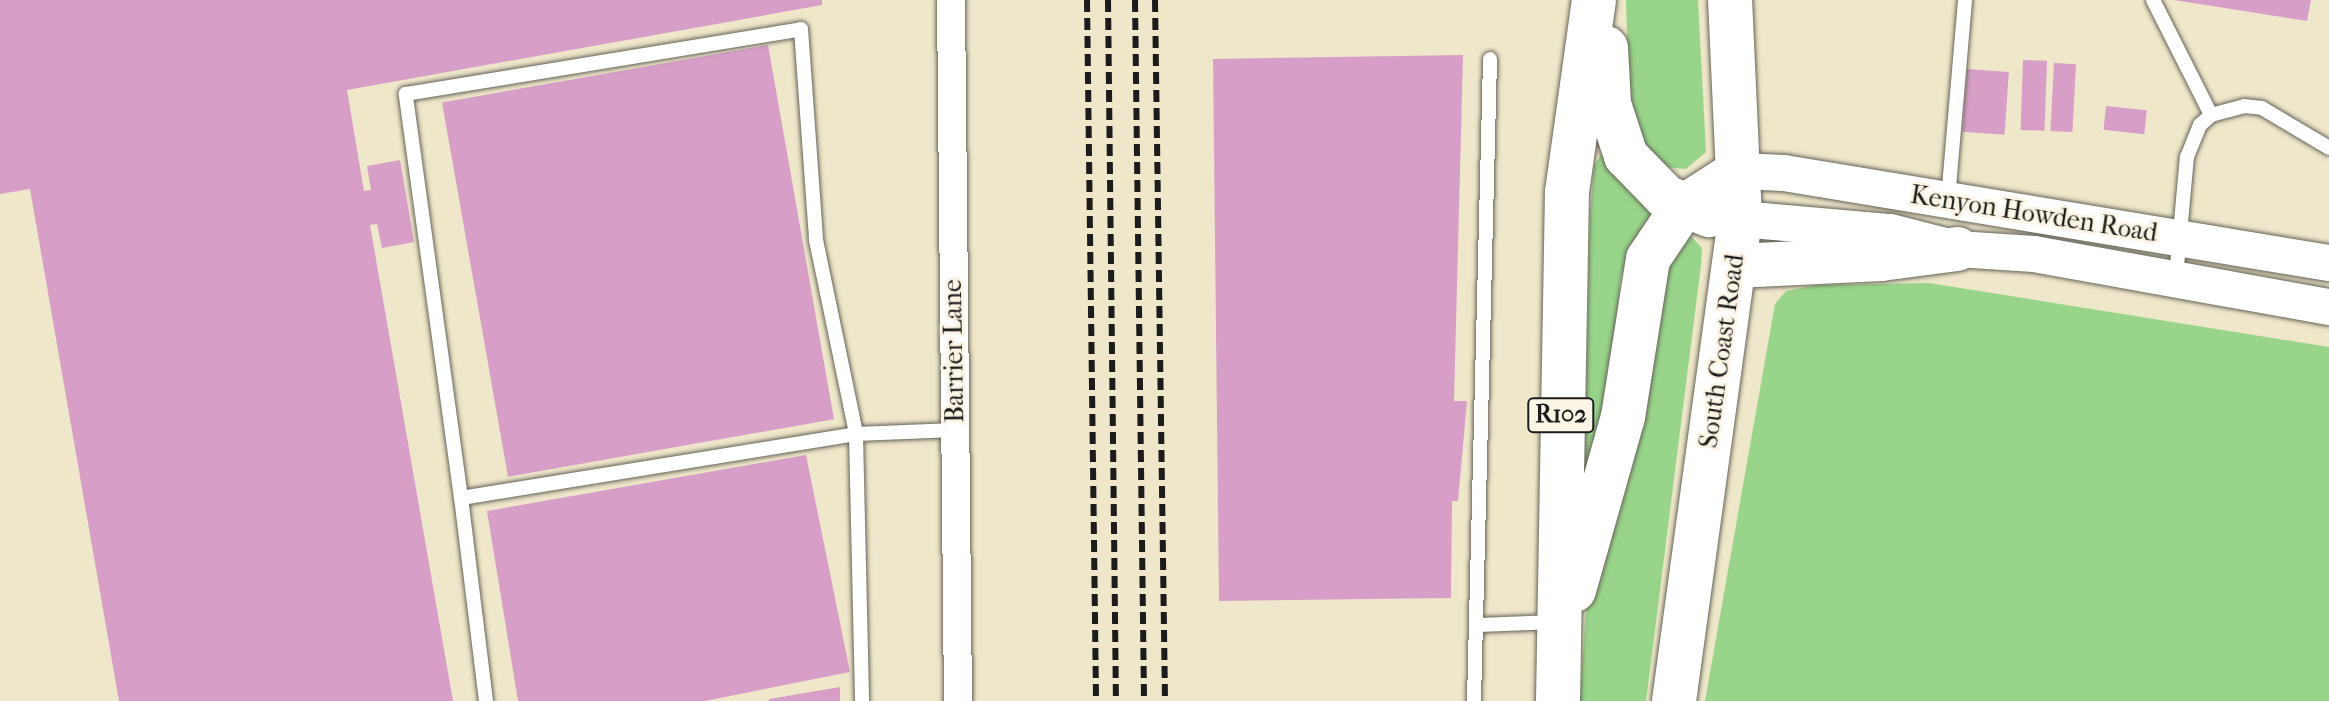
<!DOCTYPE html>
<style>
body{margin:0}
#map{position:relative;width:2329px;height:701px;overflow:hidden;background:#eee7c9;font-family:"IM FELL French Canon",serif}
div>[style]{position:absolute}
.green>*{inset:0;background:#98d58a}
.building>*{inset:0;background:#d79fc7;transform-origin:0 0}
.roads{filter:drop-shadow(0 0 2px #666359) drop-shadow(0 0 2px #666359)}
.service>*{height:14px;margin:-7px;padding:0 7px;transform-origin:7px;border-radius:7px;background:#fff}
.minor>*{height:28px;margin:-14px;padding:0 14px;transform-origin:14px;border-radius:14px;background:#fff}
.tertiary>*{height:36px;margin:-18px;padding:0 18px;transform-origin:18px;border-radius:18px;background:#fff}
.trunk>*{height:44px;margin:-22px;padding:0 22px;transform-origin:22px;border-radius:22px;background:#fff}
.rail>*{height:6px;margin-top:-3px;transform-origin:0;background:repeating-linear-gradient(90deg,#1c1c1c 0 12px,transparent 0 18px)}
span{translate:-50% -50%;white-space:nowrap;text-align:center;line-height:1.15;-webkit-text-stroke:6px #fcf5e5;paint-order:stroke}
.shield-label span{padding:2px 6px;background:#fcf5e5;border:2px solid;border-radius:6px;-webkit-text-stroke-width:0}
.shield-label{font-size:24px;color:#1c1c1c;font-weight:700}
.street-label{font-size:26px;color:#1c1c1c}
</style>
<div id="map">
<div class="green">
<i style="clip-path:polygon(1626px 0,1698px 0,1706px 152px,1686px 169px,1660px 167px,1641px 142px,1629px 106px)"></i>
<i style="clip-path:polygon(1602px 153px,1654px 211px,1621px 275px,1607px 403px,1584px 494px,1590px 219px,1594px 166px)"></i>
<i style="clip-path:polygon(1689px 234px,1702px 248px,1701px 265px,1646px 701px,1580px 701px,1586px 608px,1661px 267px)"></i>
<i style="clip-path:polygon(1929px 283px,2329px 347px,2329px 701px,1705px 701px,1775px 304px,1786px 291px,1817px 285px)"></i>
</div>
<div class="building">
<i style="clip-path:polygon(0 0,822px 0,822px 5px,347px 90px,364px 191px,371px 190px,367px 166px,400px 160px,414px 242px,382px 248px,377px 224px,370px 225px,453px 701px,119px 701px,30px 189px,0 194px)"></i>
<i style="clip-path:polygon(2174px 0,2311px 0,2307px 21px)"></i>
<i style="left:768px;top:45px;width:380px;height:331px;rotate:80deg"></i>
<i style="clip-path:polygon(1463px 55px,1454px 401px,1467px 401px,1458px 501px,1452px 501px,1451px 598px,1219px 601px,1213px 59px)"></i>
<i style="left:2023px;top:60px;width:24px;height:70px;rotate:2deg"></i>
<i style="left:2054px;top:63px;width:22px;height:68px;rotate:3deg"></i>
<i style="left:1967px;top:69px;width:42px;height:63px;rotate:4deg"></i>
<i style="left:2106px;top:106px;width:41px;height:24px;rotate:6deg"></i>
<i style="clip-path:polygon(806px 455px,850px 672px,705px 701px,518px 701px,487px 511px)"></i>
<i style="clip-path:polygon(840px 687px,840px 701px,769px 701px,769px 699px)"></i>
</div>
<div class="roads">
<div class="service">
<i style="left:2153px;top:0;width:129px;rotate:63.2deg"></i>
<i style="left:1948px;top:199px;width:200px;rotate:-85.1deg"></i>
<i style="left:2176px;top:277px;width:121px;rotate:-84.8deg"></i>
<i style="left:2187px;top:157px;width:35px;rotate:-68deg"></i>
<i style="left:2200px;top:125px;width:15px;rotate:-42deg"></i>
<i style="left:2211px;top:115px;width:34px;rotate:-15deg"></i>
<i style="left:2244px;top:106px;width:18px;rotate:6deg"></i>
<i style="left:2262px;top:108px;width:78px;rotate:30.8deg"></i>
<i style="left:461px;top:498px;width:408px;rotate:-97.8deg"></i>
<i style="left:406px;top:94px;width:400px;rotate:-9.3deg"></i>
<i style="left:801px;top:29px;width:212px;rotate:85.9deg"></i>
<i style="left:816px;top:240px;width:198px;rotate:78.3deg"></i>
<i style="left:856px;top:434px;width:267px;rotate:88.7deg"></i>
<i style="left:1479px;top:625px;width:76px;rotate:-2.3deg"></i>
<i style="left:486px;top:701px;width:205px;rotate:-97deg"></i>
<i style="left:461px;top:498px;width:400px;rotate:-9.2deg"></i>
<i style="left:856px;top:434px;width:99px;rotate:-2.3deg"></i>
<i style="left:1474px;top:701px;width:642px;rotate:-88.57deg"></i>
</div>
<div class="minor">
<i style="left:951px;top:0;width:701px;rotate:89.43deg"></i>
</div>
<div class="tertiary">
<i style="left:1739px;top:171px;width:45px;rotate:2.5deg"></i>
<i style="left:1784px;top:173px;width:552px;rotate:9.38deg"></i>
<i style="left:1740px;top:219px;width:151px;rotate:5deg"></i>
<i style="left:1890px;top:232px;width:69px;rotate:14.2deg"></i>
<i style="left:1957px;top:249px;width:77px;rotate:3.7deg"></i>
<i style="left:2034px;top:254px;width:300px;rotate:10.2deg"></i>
</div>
<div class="trunk">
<i style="left:1606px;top:48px;width:56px;rotate:86.9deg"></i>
<i style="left:1609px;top:104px;width:55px;rotate:71.9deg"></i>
<i style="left:1626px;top:156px;width:57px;rotate:45.7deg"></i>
<i style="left:1666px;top:197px;width:47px;rotate:22.7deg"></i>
<i style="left:1735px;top:266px;width:146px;rotate:-2.7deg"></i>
<i style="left:1881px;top:259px;width:77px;rotate:-7.5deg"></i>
<i style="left:1574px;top:590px;width:180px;rotate:-74.2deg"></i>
<i style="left:1623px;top:417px;width:160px;rotate:-81deg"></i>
<i style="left:1648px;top:259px;width:63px;rotate:-56.1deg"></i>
<i style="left:1683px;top:207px;width:67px;rotate:-32.7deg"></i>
<i style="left:1558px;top:701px;width:509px;rotate:-88.99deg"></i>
<i style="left:1567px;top:192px;width:194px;rotate:-82deg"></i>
<i style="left:1674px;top:701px;width:486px;rotate:-82.2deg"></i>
<i style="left:1740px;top:219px;width:219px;rotate:-92.6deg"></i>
</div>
</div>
<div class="rail">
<i style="left:1087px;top:0;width:701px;rotate:89.26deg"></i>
<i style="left:1108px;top:0;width:701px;rotate:89.35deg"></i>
<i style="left:1135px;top:0;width:701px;rotate:89.26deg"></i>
<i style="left:1155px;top:0;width:701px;rotate:89.18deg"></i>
</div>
<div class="shield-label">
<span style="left:1561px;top:415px">R102</span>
</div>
<div class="street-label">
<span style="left:2034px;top:214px;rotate:9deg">Kenyon Howden Road</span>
<span style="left:954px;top:351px;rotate:-91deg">Barrier Lane</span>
<span style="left:1722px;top:351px;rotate:-82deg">South Coast Road</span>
</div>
</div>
